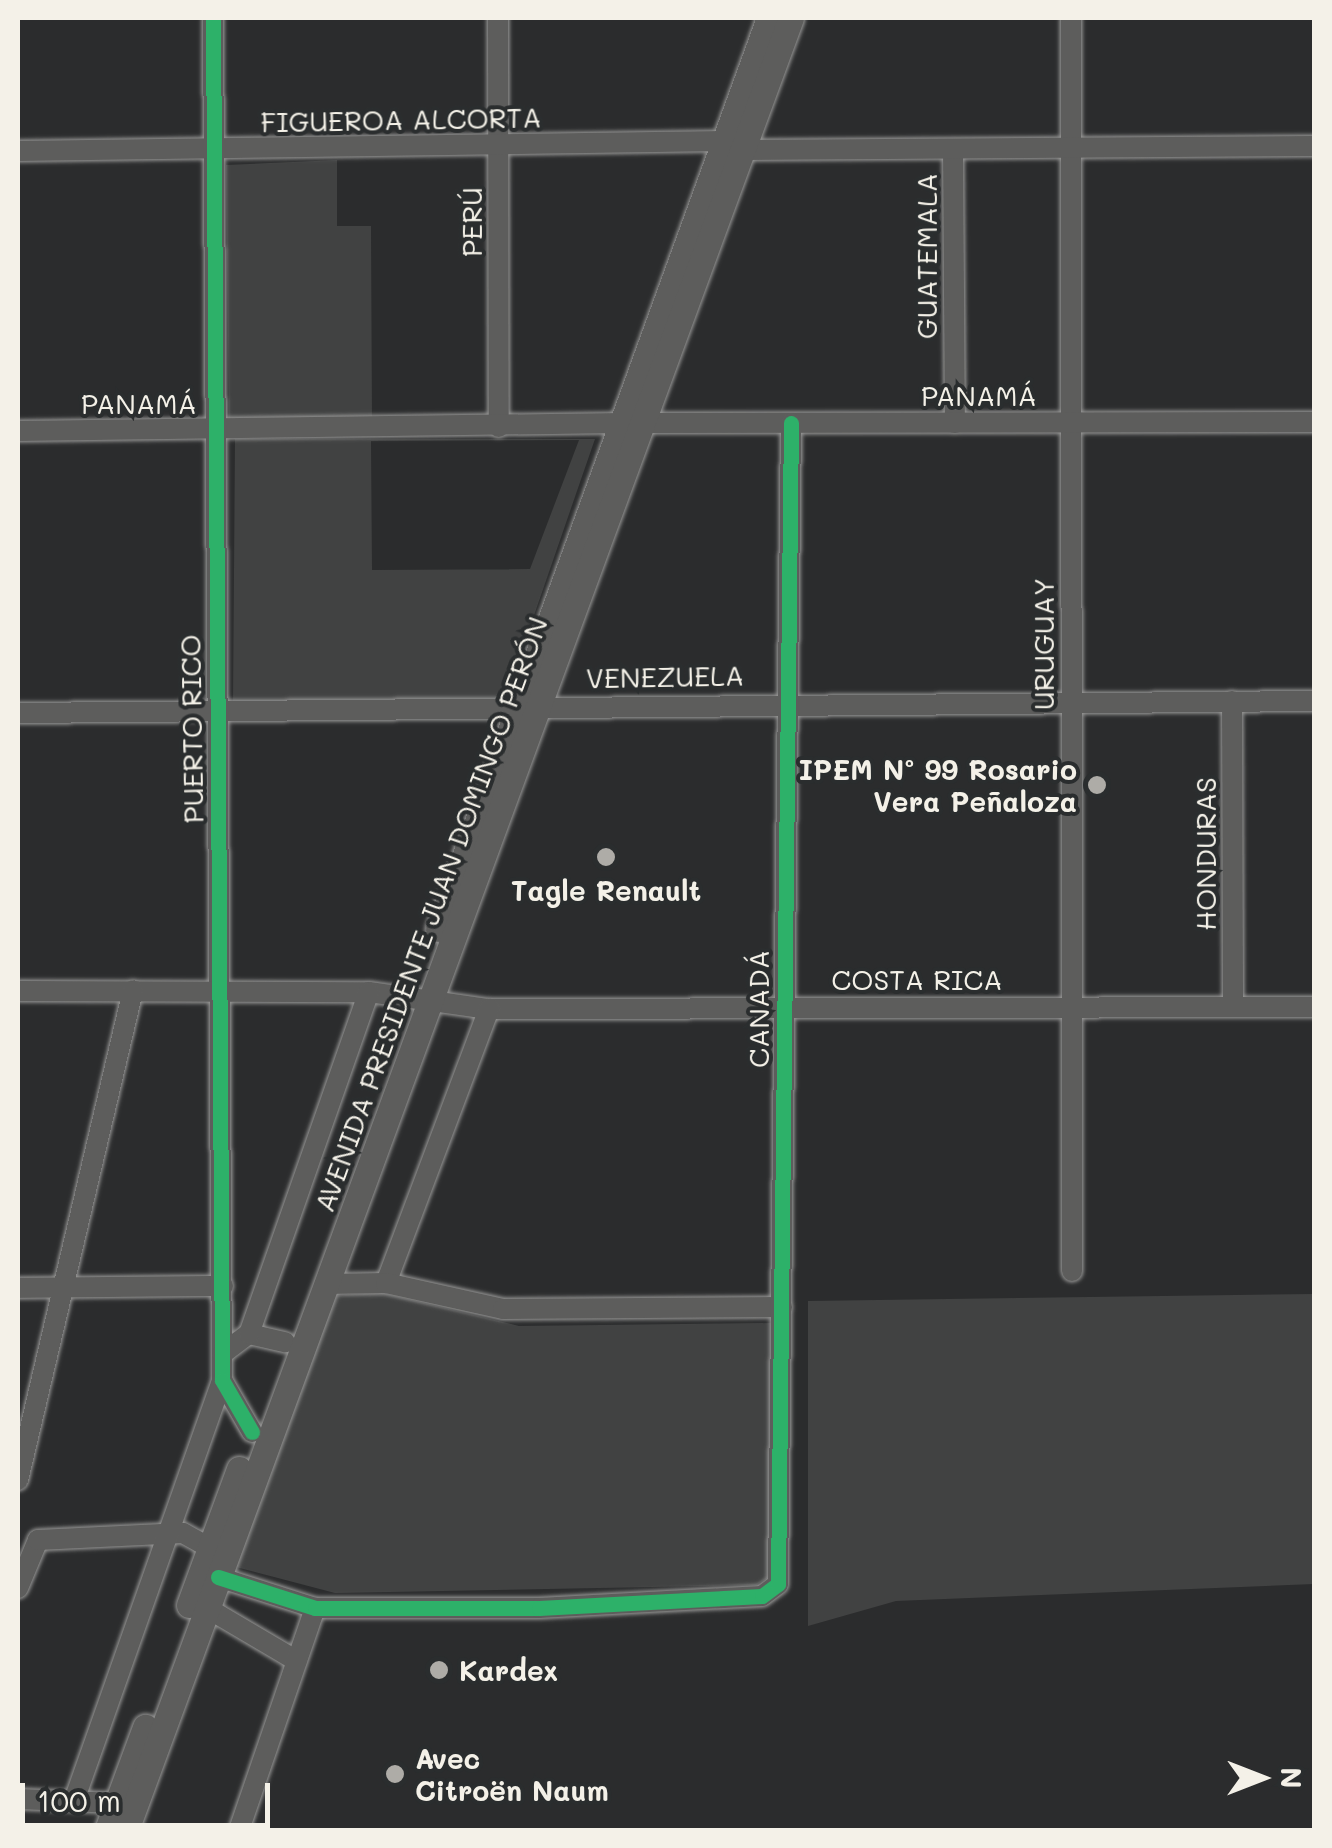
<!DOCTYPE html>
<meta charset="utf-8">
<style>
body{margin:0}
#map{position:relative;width:1332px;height:1848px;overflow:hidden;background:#2b2c2d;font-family:Mali,sans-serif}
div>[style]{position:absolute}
.green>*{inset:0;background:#414242}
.roads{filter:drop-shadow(0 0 2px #979796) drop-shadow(0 0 2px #979796)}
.minor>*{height:20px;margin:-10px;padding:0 10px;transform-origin:10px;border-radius:10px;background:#5d5d5c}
.major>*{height:25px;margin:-12.5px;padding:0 12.5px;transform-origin:12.5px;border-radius:12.5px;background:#5d5d5c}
.cycleway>*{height:15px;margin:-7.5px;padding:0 7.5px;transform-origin:7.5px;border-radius:7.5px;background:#2db169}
.dots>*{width:28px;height:28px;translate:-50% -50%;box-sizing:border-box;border:5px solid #2a2d2e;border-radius:50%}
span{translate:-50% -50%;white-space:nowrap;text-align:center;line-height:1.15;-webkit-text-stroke:8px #2a2d2e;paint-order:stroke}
.street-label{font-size:28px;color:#f4f1e8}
.poi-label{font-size:28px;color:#f4f1e8;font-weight:700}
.right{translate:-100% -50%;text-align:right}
.left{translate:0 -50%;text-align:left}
.frame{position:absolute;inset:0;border:20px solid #f4f1e8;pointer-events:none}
.north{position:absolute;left:1212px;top:1728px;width:100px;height:100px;-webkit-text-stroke:8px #2a2d2e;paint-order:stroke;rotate:90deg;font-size:28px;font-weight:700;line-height:40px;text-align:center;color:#f4f1e8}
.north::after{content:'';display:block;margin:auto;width:35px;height:45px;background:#f4f1e8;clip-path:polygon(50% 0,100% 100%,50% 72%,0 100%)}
.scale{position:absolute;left:20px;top:1783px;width:250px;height:45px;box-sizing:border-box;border:5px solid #f4f1e8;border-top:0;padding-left:12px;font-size:30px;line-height:35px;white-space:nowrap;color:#f4f1e8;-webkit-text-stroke:8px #2a2d2e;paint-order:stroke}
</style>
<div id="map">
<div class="green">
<i style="clip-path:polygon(337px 160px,337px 226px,371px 226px,372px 420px,229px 420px,226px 165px)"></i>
<i style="clip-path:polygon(evenodd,235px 439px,595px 439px,504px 702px,233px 705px,235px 439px,579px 440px,530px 569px,372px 570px,371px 441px,579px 440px)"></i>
<i style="clip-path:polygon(382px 1293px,519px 1326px,773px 1323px,770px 1576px,756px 1585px,335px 1593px,232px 1566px,328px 1296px)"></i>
<i style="clip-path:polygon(1314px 1294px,1314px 1584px,896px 1601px,808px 1626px,808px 1301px)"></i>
</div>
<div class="roads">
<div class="minor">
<i style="left:213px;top:18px;width:1362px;rotate:89.62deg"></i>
<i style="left:222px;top:1380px;width:60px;rotate:60deg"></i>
<i style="left:498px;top:18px;width:409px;rotate:89.9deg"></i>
<i style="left:1071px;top:18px;width:1253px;rotate:89.95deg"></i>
<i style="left:953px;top:149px;width:274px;rotate:89.6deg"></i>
<i style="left:744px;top:150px;width:570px;rotate:-0.4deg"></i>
<i style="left:18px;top:151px;width:706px;rotate:-0.81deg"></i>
<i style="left:643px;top:423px;width:671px;rotate:-0.09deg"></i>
<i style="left:18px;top:431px;width:604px;rotate:-0.76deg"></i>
<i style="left:1232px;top:701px;width:306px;rotate:89.8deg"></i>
<i style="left:18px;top:713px;width:1296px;rotate:-0.53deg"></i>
<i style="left:18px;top:991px;width:351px;rotate:0.2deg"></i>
<i style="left:369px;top:992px;width:121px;rotate:8.1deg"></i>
<i style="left:489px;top:1009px;width:825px;rotate:-0.14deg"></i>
<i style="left:386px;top:1283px;width:293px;rotate:-69.4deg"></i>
<i style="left:325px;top:1284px;width:61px;rotate:-0.9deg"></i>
<i style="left:386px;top:1283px;width:120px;rotate:12.5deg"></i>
<i style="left:503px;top:1309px;width:279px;rotate:-0.4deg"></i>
<i style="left:18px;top:1288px;width:205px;rotate:-0.6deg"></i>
<i style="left:249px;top:1334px;width:37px;rotate:13deg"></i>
<i style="left:222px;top:1354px;width:34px;rotate:-37deg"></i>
<i style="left:249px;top:1334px;width:362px;rotate:-70.7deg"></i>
<i style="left:18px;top:1480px;width:503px;rotate:-76.79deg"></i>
<i style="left:218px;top:1577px;width:102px;rotate:17.7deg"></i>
<i style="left:315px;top:1608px;width:224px"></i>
<i style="left:539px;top:1608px;width:223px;rotate:-3.1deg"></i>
<i style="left:762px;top:1596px;width:20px;rotate:-37deg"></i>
<i style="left:778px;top:1584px;width:1161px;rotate:-89.36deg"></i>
<i style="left:18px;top:1588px;width:52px;rotate:-67.4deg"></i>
<i style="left:38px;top:1540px;width:145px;rotate:-2.8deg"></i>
<i style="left:183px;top:1533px;width:31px;rotate:29deg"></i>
<i style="left:207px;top:1608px;width:104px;rotate:30.5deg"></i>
<i style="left:75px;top:1798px;width:443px;rotate:-70.6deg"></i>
<i style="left:18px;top:1799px;width:99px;rotate:2.3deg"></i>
<i style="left:239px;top:1830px;width:235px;rotate:-71.1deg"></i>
</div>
<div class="major">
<i style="left:438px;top:929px;width:969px;rotate:-70.03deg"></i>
<i style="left:189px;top:1605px;width:145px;rotate:-69.8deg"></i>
<i style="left:107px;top:1830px;width:110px;rotate:-69.7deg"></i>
<i style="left:126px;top:1830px;width:1930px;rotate:-69.85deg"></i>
</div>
</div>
<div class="cycleway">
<i style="left:213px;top:18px;width:1362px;rotate:89.62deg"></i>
<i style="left:222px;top:1380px;width:60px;rotate:60deg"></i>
<i style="left:218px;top:1577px;width:102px;rotate:17.7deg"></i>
<i style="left:315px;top:1608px;width:224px"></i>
<i style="left:539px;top:1608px;width:223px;rotate:-3.1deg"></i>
<i style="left:762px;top:1596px;width:20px;rotate:-37deg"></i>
<i style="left:778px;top:1584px;width:1161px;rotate:-89.36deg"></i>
</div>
<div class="dots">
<i style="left:1097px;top:785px;background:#aeaca7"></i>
<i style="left:606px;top:857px;background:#aeaca7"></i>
<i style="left:439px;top:1670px;background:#aeaca7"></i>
<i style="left:395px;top:1774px;background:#aeaca7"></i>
</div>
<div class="street-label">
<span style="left:401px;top:119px;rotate:-1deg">FIGUEROA ALCORTA</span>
<span style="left:471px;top:222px;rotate:-90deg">PERÚ</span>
<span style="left:926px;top:256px;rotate:-90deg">GUATEMALA</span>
<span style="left:979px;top:395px">PANAMÁ</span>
<span style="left:139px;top:403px">PANAMÁ</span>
<span style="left:1043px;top:644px;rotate:-90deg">URUGUAY</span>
<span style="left:665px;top:676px;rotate:-1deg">VENEZUELA</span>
<span style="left:191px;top:729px;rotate:-91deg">PUERTO RICO</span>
<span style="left:1205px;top:854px;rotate:-90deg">HONDURAS</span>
<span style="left:430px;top:914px;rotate:-70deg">AVENIDA PRESIDENTE JUAN DOMINGO PERÓN</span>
<span style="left:917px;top:979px">COSTA RICA</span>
<span style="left:758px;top:1009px;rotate:-90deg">CANADÁ</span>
</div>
<div class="poi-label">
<span class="right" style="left:1077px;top:785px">IPEM Nº 99 Rosario<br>Vera Peñaloza</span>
<span style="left:606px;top:890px">Tagle Renault</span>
<span class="left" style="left:459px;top:1670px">Kardex</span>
<span class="left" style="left:415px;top:1774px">Avec<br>Citroën Naum</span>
</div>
<div class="frame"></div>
<div class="north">N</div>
<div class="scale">100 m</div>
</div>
